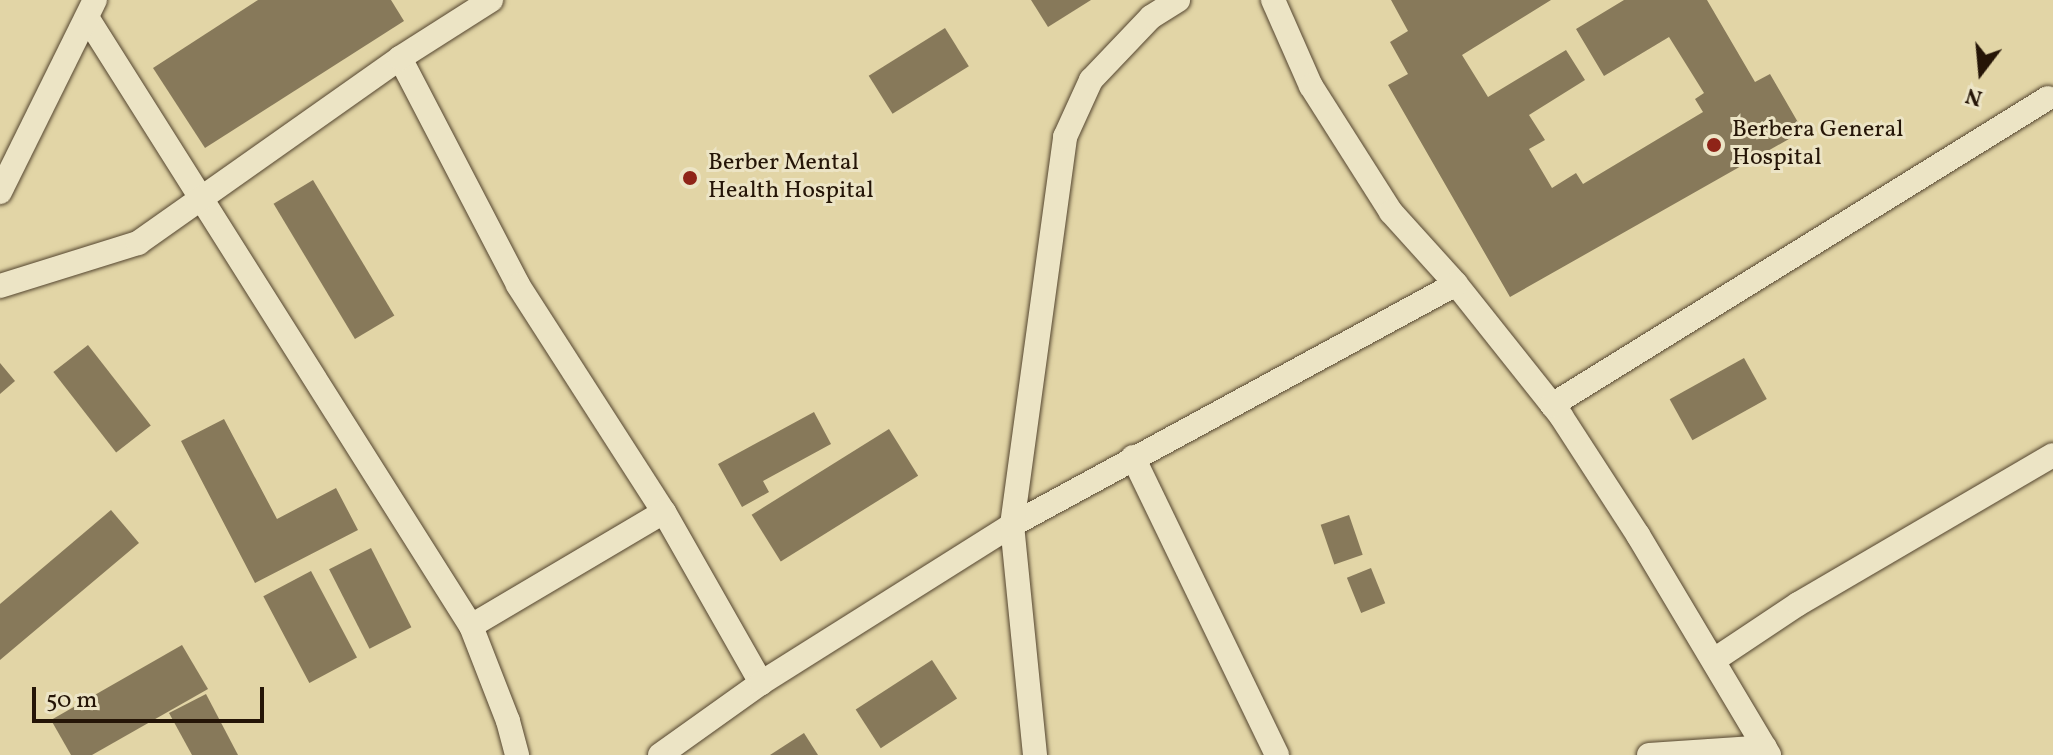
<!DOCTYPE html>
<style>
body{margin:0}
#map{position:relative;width:2053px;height:755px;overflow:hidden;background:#e2d5a6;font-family:Vollkorn,serif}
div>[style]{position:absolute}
.building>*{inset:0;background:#87795a;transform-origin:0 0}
.roads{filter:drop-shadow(0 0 2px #54452f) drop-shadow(0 0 2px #54452f)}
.minor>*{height:24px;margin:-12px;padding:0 12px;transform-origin:12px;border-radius:12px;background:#ece4c5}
.dots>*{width:22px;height:22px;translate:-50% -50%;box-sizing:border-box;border:4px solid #ece4c5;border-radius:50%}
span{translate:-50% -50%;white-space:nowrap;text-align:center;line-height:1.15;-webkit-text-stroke:6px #ece4c5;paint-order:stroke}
.poi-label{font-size:24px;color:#251507}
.left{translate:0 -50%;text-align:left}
.north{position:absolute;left:1941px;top:32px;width:80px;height:80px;-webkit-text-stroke:6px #ece4c5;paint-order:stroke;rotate:196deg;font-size:22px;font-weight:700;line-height:32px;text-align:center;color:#251507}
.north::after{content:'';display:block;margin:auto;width:28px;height:36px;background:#251507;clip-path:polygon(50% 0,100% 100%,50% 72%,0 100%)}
.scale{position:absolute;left:32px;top:687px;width:232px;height:36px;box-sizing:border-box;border:4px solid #251507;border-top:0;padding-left:10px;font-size:24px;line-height:28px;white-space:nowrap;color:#251507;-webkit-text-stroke:6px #ece4c5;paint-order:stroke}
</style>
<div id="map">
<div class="building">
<i style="clip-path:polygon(258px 0,391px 0,404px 21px,205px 148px,153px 68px)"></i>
<i style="clip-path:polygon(1031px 0,1091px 0,1048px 27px)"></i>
<i style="clip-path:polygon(1391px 0,1551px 0,1462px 55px,1488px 97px,1566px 50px,1585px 80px,1529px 115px,1545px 140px,1529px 149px,1552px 188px,1576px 173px,1583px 184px,1703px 112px,1695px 99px,1704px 93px,1669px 37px,1604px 76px,1576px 29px,1624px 0,1707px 0,1755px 82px,1770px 74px,1803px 131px,1510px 297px,1388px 85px,1408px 74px,1390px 42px,1408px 31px)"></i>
<i style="left:945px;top:28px;width:45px;height:90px;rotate:58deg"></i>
<i style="left:313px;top:180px;width:158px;height:46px;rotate:59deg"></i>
<i style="left:88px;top:345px;width:102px;height:44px;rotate:52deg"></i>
<i style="left:1744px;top:358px;width:47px;height:85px;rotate:61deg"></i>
<i style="clip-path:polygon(0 363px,15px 381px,0 394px)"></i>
<i style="clip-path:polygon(814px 412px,831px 444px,763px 481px,769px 492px,742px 507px,718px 464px)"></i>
<i style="clip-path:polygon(224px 419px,277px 519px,336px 488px,358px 530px,255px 583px,181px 441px)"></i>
<i style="left:889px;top:429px;width:55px;height:162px;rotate:58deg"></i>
<i style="clip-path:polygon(111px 510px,139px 543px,0 660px,0 604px)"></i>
<i style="left:1349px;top:515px;width:42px;height:30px;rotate:71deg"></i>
<i style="left:371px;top:548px;width:89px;height:47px;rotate:63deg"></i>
<i style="left:1371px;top:568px;width:38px;height:26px;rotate:68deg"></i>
<i style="left:311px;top:571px;width:98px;height:54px;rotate:62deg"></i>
<i style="clip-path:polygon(182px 645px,208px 689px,92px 755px,71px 755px,51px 720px)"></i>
<i style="left:932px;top:660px;width:46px;height:91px;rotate:57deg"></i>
<i style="clip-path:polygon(206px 694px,238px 755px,192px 755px,169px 713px)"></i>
<i style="clip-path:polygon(804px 733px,818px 755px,770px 755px)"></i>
</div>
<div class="roads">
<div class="minor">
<i style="left:1273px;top:0;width:94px;rotate:66.2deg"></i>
<i style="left:1311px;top:86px;width:149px;rotate:57.6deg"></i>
<i style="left:1391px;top:212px;width:97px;rotate:47.9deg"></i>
<i style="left:1456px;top:284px;width:169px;rotate:51.5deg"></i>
<i style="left:1561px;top:416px;width:142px;rotate:57.1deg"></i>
<i style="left:1638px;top:535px;width:256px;rotate:59.2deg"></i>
<i style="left:88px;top:19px;width:718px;rotate:57.75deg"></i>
<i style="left:471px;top:626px;width:102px;rotate:68.7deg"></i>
<i style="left:508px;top:721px;width:35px;rotate:75deg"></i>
<i style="left:400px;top:58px;width:256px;rotate:62.5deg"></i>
<i style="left:518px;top:285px;width:270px;rotate:57.3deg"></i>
<i style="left:664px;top:512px;width:197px;rotate:60.4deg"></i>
<i style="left:0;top:192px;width:214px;rotate:-63.7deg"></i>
<i style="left:0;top:286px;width:145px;rotate:-17.3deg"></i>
<i style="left:138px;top:243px;width:321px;rotate:-35.2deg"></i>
<i style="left:400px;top:58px;width:108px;rotate:-32.5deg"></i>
<i style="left:1552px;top:405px;width:583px;rotate:-31.76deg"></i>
<i style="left:1133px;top:457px;width:331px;rotate:64.2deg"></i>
<i style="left:471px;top:626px;width:224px;rotate:-30.6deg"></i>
<i style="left:1714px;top:660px;width:101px;rotate:-33.7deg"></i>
<i style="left:1798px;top:604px;width:295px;rotate:-30.3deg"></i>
<i style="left:660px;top:755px;width:124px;rotate:-35.5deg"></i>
<i style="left:761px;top:683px;width:297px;rotate:-32.2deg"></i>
<i style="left:1012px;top:525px;width:505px;rotate:-28.49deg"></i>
<i style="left:1035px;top:755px;width:231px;rotate:-95.7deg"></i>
<i style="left:1012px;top:525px;width:392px;rotate:-82.2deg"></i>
<i style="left:1065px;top:137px;width:63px;rotate:-65.5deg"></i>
<i style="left:1091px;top:80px;width:87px;rotate:-46.4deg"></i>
<i style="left:1151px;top:17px;width:32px;rotate:-32deg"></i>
<i style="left:1649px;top:755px;width:116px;rotate:-3.9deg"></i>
</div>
</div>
<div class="dots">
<i style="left:1714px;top:145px;background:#8f2418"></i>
<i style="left:690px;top:178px;background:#8f2418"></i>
</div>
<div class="poi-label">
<span class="left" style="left:1732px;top:145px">Berbera General<br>Hospital</span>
<span class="left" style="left:708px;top:178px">Berber Mental<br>Health Hospital</span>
</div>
<div class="north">N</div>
<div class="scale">50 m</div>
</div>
